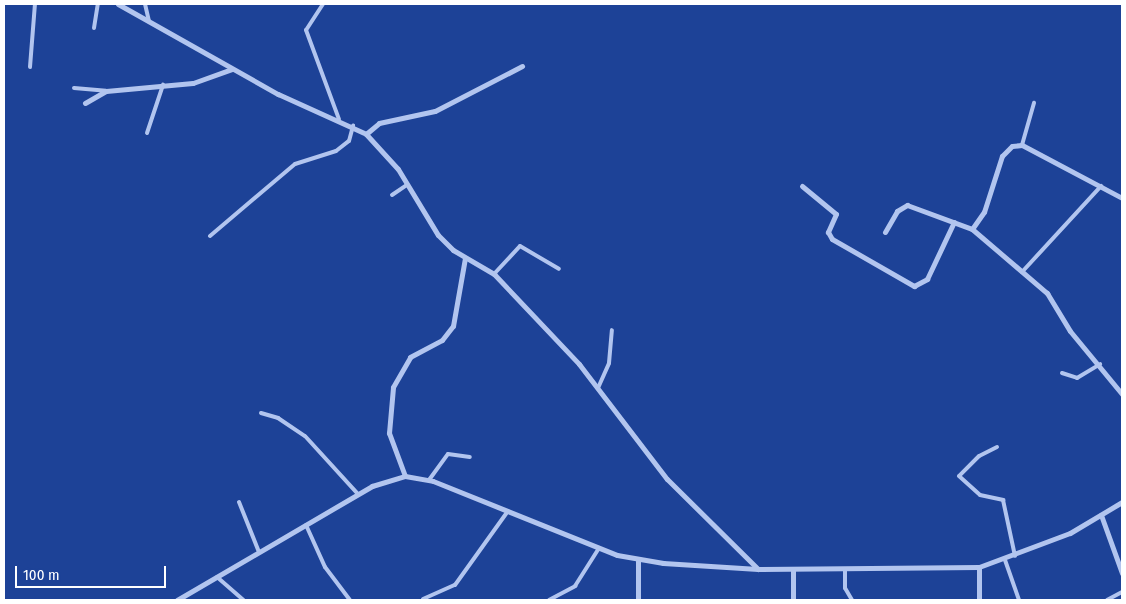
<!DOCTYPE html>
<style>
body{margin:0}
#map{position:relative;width:1126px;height:604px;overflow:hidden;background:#1d4297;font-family:"Fira Sans Condensed",sans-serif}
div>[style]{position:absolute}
.service>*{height:4px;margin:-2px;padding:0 2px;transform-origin:2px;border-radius:2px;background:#b2c5ef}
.minor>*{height:5px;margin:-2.5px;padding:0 2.5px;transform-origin:2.5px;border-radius:2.5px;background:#b2c5ef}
span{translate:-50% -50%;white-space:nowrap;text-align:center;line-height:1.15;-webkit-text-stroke:5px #1d4297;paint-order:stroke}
.frame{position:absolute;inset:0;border:5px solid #fff;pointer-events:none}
.scale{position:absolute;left:15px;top:566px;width:151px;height:22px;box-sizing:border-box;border:2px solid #fff;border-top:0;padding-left:6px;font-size:15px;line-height:18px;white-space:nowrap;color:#fff;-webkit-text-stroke:4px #1d4297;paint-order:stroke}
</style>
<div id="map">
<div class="service">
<i style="left:145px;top:4px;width:17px;rotate:77deg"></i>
<i style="left:323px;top:4px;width:31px;rotate:123deg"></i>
<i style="left:306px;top:30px;width:95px;rotate:69.7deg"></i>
<i style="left:94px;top:28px;width:24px;rotate:-81deg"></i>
<i style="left:30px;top:67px;width:63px;rotate:-85.5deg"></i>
<i style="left:74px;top:88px;width:32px;rotate:5deg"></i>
<i style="left:147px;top:133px;width:51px;rotate:-71.6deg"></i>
<i style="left:1022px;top:145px;width:44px;rotate:-74.1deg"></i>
<i style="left:392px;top:195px;width:18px;rotate:-34deg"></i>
<i style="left:210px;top:236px;width:111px;rotate:-40.3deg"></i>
<i style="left:295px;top:164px;width:43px;rotate:-17.6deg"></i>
<i style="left:336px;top:151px;width:16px;rotate:-38deg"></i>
<i style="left:349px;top:141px;width:16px;rotate:-75deg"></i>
<i style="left:1022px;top:272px;width:117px;rotate:-47.4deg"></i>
<i style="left:494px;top:274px;width:38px;rotate:-47deg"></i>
<i style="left:520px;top:246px;width:45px;rotate:30.5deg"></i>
<i style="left:1062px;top:373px;width:16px;rotate:18deg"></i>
<i style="left:1077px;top:378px;width:27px;rotate:-31deg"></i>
<i style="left:598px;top:388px;width:27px;rotate:-66deg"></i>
<i style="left:609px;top:363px;width:33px;rotate:-85deg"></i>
<i style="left:261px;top:413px;width:18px;rotate:16deg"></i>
<i style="left:278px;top:418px;width:32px;rotate:34deg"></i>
<i style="left:305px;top:436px;width:79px;rotate:47.6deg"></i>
<i style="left:997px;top:447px;width:20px;rotate:153deg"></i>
<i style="left:979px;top:456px;width:28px;rotate:135deg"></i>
<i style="left:959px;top:476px;width:28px;rotate:42deg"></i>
<i style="left:980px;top:495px;width:24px;rotate:12deg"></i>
<i style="left:1003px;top:500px;width:57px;rotate:77.9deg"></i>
<i style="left:429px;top:480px;width:32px;rotate:-54deg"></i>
<i style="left:448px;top:454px;width:22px;rotate:8deg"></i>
<i style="left:239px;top:502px;width:54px;rotate:68.2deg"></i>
<i style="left:306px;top:525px;width:46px;rotate:65.7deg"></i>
<i style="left:325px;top:567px;width:41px;rotate:52.9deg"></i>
<i style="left:1005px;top:560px;width:42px;rotate:70.7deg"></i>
<i style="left:845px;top:569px;width:19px;rotate:90deg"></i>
<i style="left:845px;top:588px;width:14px;rotate:60deg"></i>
<i style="left:217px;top:577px;width:35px;rotate:41deg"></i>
<i style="left:423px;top:599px;width:35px;rotate:-24deg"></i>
<i style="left:455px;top:585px;width:91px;rotate:-54.4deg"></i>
<i style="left:549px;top:600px;width:30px;rotate:-28deg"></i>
<i style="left:575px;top:586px;width:45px;rotate:-57.7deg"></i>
<i style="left:1107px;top:600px;width:17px;rotate:-28deg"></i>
</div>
<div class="minor">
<i style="left:118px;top:4px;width:184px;rotate:29.4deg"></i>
<i style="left:278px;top:94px;width:97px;rotate:24.4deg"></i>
<i style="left:366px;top:134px;width:47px;rotate:47.6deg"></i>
<i style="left:398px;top:169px;width:77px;rotate:58.8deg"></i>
<i style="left:438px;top:235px;width:21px;rotate:45deg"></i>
<i style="left:453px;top:250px;width:48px;rotate:30.3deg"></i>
<i style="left:494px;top:274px;width:124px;rotate:46.6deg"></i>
<i style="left:579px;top:364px;width:145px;rotate:52.6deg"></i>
<i style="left:667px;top:479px;width:128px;rotate:44.7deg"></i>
<i style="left:85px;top:103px;width:24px;rotate:-30deg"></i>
<i style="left:106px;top:91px;width:87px;rotate:-5.3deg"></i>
<i style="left:193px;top:83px;width:41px;rotate:-19.7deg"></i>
<i style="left:366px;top:134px;width:17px;rotate:-40deg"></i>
<i style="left:379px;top:123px;width:57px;rotate:-12.1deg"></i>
<i style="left:435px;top:111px;width:98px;rotate:-27.3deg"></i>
<i style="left:802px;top:186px;width:44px;rotate:39.5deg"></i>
<i style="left:836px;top:214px;width:20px;rotate:114deg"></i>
<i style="left:828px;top:232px;width:8px;rotate:60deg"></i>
<i style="left:832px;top:239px;width:95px;rotate:29.8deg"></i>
<i style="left:914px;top:286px;width:15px;rotate:-28deg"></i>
<i style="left:927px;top:279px;width:63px;rotate:-64.7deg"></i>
<i style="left:972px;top:229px;width:21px;rotate:-55deg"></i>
<i style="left:984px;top:212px;width:59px;rotate:-72.2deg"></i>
<i style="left:1002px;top:156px;width:14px;rotate:-45deg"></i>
<i style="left:1012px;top:146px;width:10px;rotate:-6deg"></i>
<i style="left:1022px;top:145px;width:113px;rotate:27.9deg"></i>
<i style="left:885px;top:232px;width:24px;rotate:-60deg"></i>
<i style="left:897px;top:211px;width:12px;rotate:-31deg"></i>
<i style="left:907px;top:205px;width:69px;rotate:20.3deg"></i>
<i style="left:972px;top:229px;width:99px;rotate:40.5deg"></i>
<i style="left:1047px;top:293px;width:44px;rotate:58.8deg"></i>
<i style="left:1070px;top:331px;width:82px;rotate:50.5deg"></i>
<i style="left:405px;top:476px;width:46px;rotate:-110.4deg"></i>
<i style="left:389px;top:433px;width:46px;rotate:-85deg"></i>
<i style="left:393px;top:387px;width:34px;rotate:-60deg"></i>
<i style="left:410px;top:357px;width:36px;rotate:-28deg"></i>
<i style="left:442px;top:340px;width:18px;rotate:-52deg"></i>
<i style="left:453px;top:326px;width:69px;rotate:-80deg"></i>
<i style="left:1101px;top:515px;width:62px;rotate:70.1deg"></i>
<i style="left:979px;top:567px;width:33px;rotate:90deg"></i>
<i style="left:793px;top:569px;width:31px;rotate:90deg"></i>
<i style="left:177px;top:600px;width:226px;rotate:-30.3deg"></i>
<i style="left:372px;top:486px;width:34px;rotate:-17deg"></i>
<i style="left:405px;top:476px;width:28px;rotate:10deg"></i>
<i style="left:433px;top:481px;width:198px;rotate:21.9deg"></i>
<i style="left:617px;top:555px;width:47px;rotate:9.9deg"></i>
<i style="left:663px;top:563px;width:95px;rotate:3.6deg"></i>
<i style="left:758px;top:569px;width:221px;rotate:-0.5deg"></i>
<i style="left:979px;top:567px;width:97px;rotate:-20.5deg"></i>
<i style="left:1070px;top:533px;width:61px;rotate:-30.8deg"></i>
<i style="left:638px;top:600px;width:39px;rotate:-90deg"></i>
</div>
<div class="frame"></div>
<div class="scale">100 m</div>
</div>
